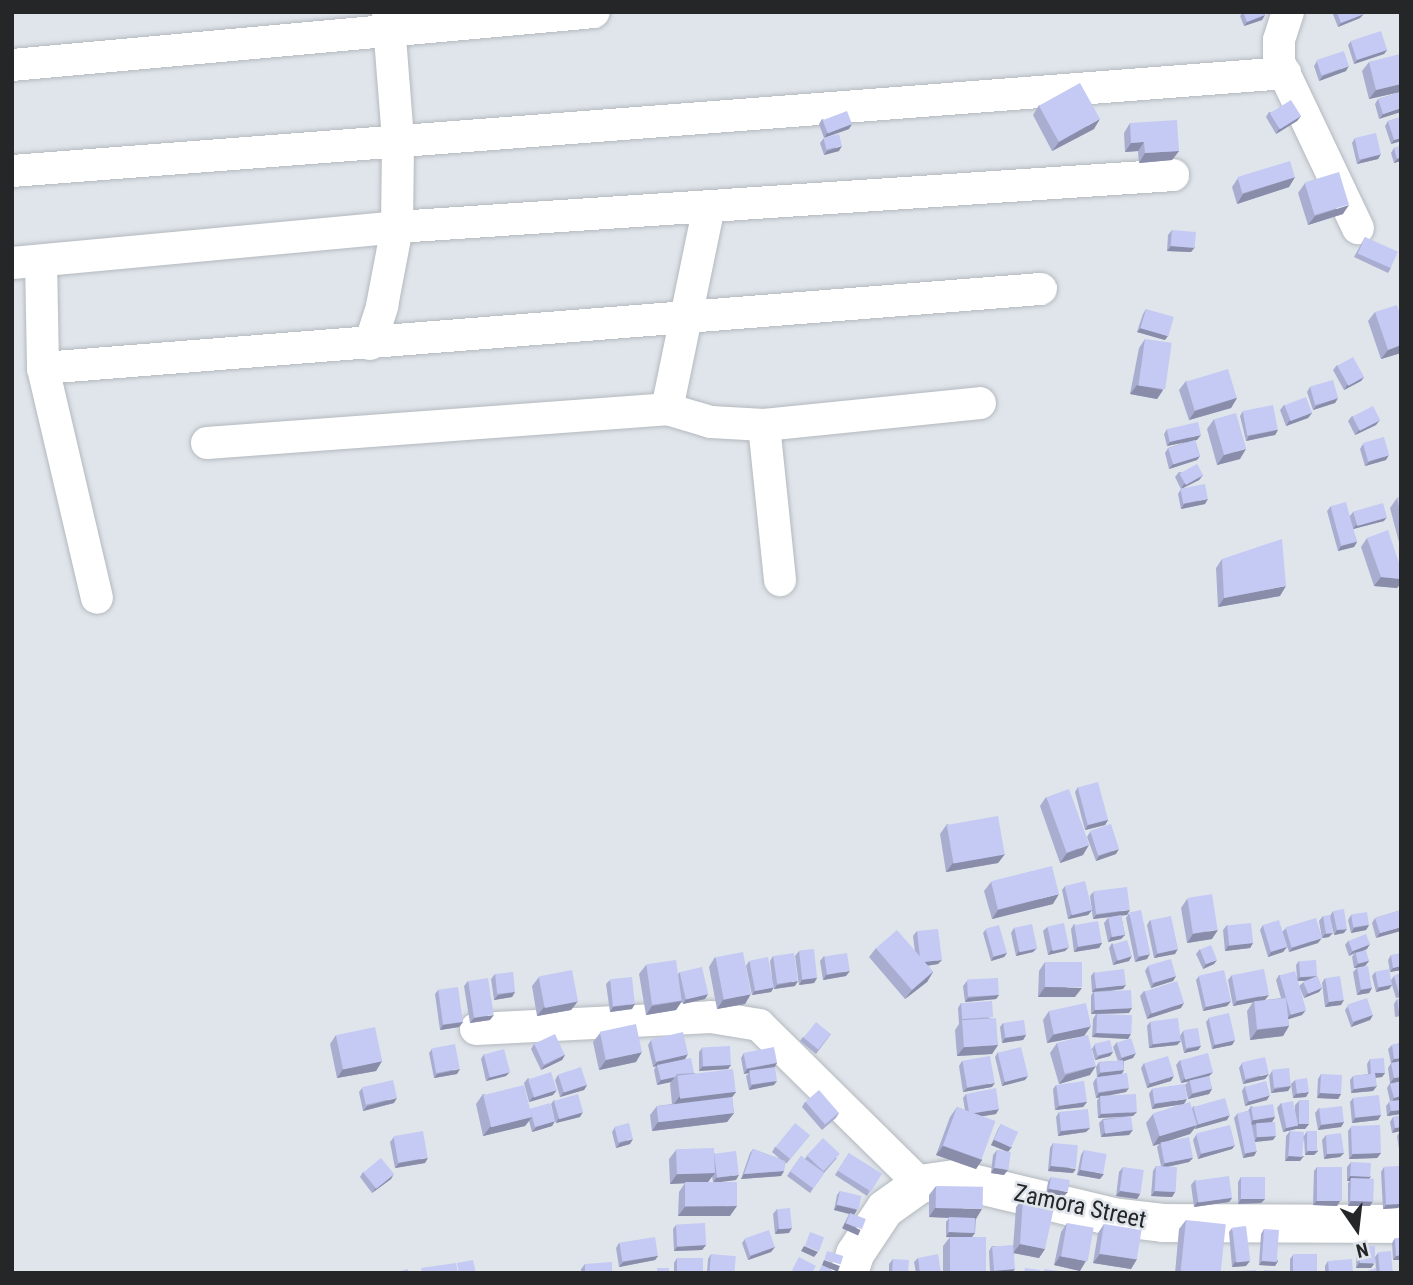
<!DOCTYPE html>
<style>
body{margin:0}
#map{position:relative;width:1413px;height:1285px;overflow:hidden;background:#e0e5eb;font-family:"Roboto Condensed",sans-serif}
div>[style]{position:absolute}
.roads{filter:drop-shadow(0 0 2px #b3b9be) drop-shadow(0 0 2px #b3b9be)}
.street>*{height:32px;margin:-16px;padding:0 16px;transform-origin:16px;border-radius:16px;background:#fff}
.secondary>*{height:38px;margin:-19px;padding:0 19px;transform-origin:19px;border-radius:19px;background:#fff}
.wall>*{inset:0;background:#a9aed1}
.shaded-wall>*{inset:0;background:#898daa;transform-origin:0 0}
.building>*{inset:0;background:#c4caf3;transform-origin:0 0}
span{translate:-50% -50%;white-space:nowrap;text-align:center;line-height:1.15;-webkit-text-stroke:5px #e0e5eb;paint-order:stroke}
.street-label{font-size:24px;color:#242628}
.frame{position:absolute;inset:0;border:14px solid #242628;pointer-events:none}
.north{position:absolute;left:1322px;top:1194px;width:70px;height:70px;-webkit-text-stroke:5px #e0e5eb;paint-order:stroke;rotate:166deg;font-size:19px;font-weight:700;line-height:28px;text-align:center;color:#242628}
.north::after{content:'';display:block;margin:auto;width:24px;height:32px;background:#242628;clip-path:polygon(50% 0,100% 100%,50% 72%,0 100%)}
</style>
<div id="map">
<div class="roads">
<div class="street">
<i style="left:1288px;top:12px;width:29px;rotate:108deg"></i>
<i style="left:1279px;top:40px;width:22px;rotate:90deg"></i>
<i style="left:1279px;top:62px;width:184px;rotate:64.6deg"></i>
<i style="left:12px;top:65px;width:584px;rotate:-5.2deg"></i>
<i style="left:12px;top:171px;width:1277px;rotate:-4.4deg"></i>
<i style="left:41px;top:261px;width:107px;rotate:88.9deg"></i>
<i style="left:43px;top:368px;width:236px;rotate:76.8deg"></i>
<i style="left:12px;top:263px;width:387px;rotate:-5.3deg"></i>
<i style="left:397px;top:227px;width:778px;rotate:-3.83deg"></i>
<i style="left:370px;top:344px;width:40px;rotate:-72deg"></i>
<i style="left:382px;top:306px;width:80px;rotate:-79.2deg"></i>
<i style="left:397px;top:227px;width:88px;rotate:-89.3deg"></i>
<i style="left:398px;top:139px;width:127px;rotate:-94.5deg"></i>
<i style="left:43px;top:368px;width:1001px;rotate:-4.53deg"></i>
<i style="left:667px;top:409px;width:207px;rotate:-78.3deg"></i>
<i style="left:764px;top:425px;width:156px;rotate:84.1deg"></i>
<i style="left:207px;top:443px;width:461px;rotate:-4.2deg"></i>
<i style="left:667px;top:409px;width:46px;rotate:16.5deg"></i>
<i style="left:711px;top:422px;width:53px;rotate:3.2deg"></i>
<i style="left:764px;top:425px;width:217px;rotate:-5.8deg"></i>
<i style="left:476px;top:1029px;width:235px;rotate:-2.9deg"></i>
<i style="left:711px;top:1017px;width:49px;rotate:9.5deg"></i>
<i style="left:759px;top:1025px;width:226px;rotate:44.6deg"></i>
</div>
<div class="secondary">
<i style="left:849px;top:1273px;width:20px;rotate:-72deg"></i>
<i style="left:855px;top:1254px;width:54px;rotate:-56.3deg"></i>
<i style="left:885px;top:1209px;width:43px;rotate:-35.5deg"></i>
<i style="left:920px;top:1184px;width:35px;rotate:-8deg"></i>
<i style="left:955px;top:1179px;width:163px;rotate:13.5deg"></i>
<i style="left:1113px;top:1217px;width:50px;rotate:6.8deg"></i>
<i style="left:1163px;top:1223px;width:238px;rotate:0.2deg"></i>
</div>
</div>
<div class="wall">
<i style="clip-path:polygon(1243px 12px,1265px 15px,1262px 20px,1244px 26px,1240px 16px)"></i>
<i style="clip-path:polygon(1332px 12px,1363px 12px,1360px 18px,1338px 27px)"></i>
<i style="clip-path:polygon(1351px 41px,1387px 50px,1384px 54px,1354px 64px,1348px 45px)"></i>
<i style="clip-path:polygon(1401px 57px,1400px 92px,1369px 99px,1362px 71px,1369px 62px)"></i>
<i style="clip-path:polygon(1317px 61px,1346px 71px,1319px 81px,1314px 66px)"></i>
<i style="clip-path:polygon(1401px 92px,1379px 119px,1375px 104px,1378px 99px)"></i>
<i style="clip-path:polygon(1039px 105px,1094px 129px,1052px 151px,1033px 115px)"></i>
<i style="clip-path:polygon(1269px 112px,1301px 116px,1297px 121px,1276px 134px,1266px 117px)"></i>
<i style="clip-path:polygon(1401px 117px,1401px 141px,1391px 144px,1385px 126px,1388px 121px)"></i>
<i style="clip-path:polygon(822px 119px,849px 129px,825px 137px,839px 151px,824px 155px,820px 143px,824px 138px,819px 124px)"></i>
<i style="clip-path:polygon(1130px 123px,1179px 151px,1172px 160px,1139px 163px,1138px 151px,1125px 152px,1124px 133px)"></i>
<i style="clip-path:polygon(1355px 138px,1381px 154px,1378px 159px,1357px 164px,1352px 143px)"></i>
<i style="clip-path:polygon(1401px 146px,1401px 161px,1394px 163px,1391px 153px,1394px 148px)"></i>
<i style="clip-path:polygon(1295px 177px,1289px 187px,1237px 204px,1232px 187px,1238px 178px)"></i>
<i style="clip-path:polygon(1305px 183px,1343px 214px,1308px 225px,1298px 193px)"></i>
<i style="clip-path:polygon(1172px 230px,1195px 247px,1191px 252px,1167px 251px,1168px 235px)"></i>
<i style="clip-path:polygon(1365px 237px,1391px 268px,1388px 273px,1354px 257px)"></i>
<i style="clip-path:polygon(1146px 309px,1165px 340px,1137px 332px,1143px 314px)"></i>
<i style="clip-path:polygon(1375px 312px,1401px 317px,1401px 353px,1381px 359px,1368px 321px)"></i>
<i style="clip-path:polygon(1145px 339px,1163px 390px,1157px 399px,1130px 394px,1139px 348px)"></i>
<i style="clip-path:polygon(1337px 365px,1364px 377px,1361px 381px,1344px 390px,1333px 370px)"></i>
<i style="clip-path:polygon(1186px 381px,1237px 398px,1231px 408px,1189px 420px,1179px 390px)"></i>
<i style="clip-path:polygon(1310px 387px,1338px 398px,1335px 403px,1313px 410px,1307px 392px)"></i>
<i style="clip-path:polygon(1284px 405px,1312px 413px,1308px 418px,1286px 426px,1280px 410px)"></i>
<i style="clip-path:polygon(1243px 411px,1278px 430px,1275px 435px,1246px 441px,1240px 416px)"></i>
<i style="clip-path:polygon(1352px 416px,1376px 425px,1355px 435px,1348px 421px)"></i>
<i style="clip-path:polygon(1214px 419px,1240px 459px,1217px 465px,1207px 429px)"></i>
<i style="clip-path:polygon(1167px 429px,1197px 440px,1195px 440px,1200px 456px,1197px 460px,1169px 469px,1165px 453px,1168px 448px,1190px 441px,1167px 446px,1164px 434px)"></i>
<i style="clip-path:polygon(1363px 444px,1386px 460px,1365px 466px,1360px 449px)"></i>
<i style="clip-path:polygon(1179px 472px,1203px 475px,1199px 480px,1181px 489px,1175px 477px)"></i>
<i style="clip-path:polygon(1181px 489px,1205px 504px,1181px 509px,1178px 494px)"></i>
<i style="clip-path:polygon(1401px 496px,1401px 550px,1390px 508px,1397px 498px)"></i>
<i style="clip-path:polygon(1331px 506px,1350px 516px,1353px 512px,1384px 521px,1353px 529px,1357px 542px,1354px 547px,1338px 551px,1327px 511px)"></i>
<i style="clip-path:polygon(1367px 538px,1401px 569px,1401px 583px,1397px 588px,1374px 586px,1361px 547px)"></i>
<i style="clip-path:polygon(1222px 559px,1280px 596px,1218px 607px,1216px 568px)"></i>
<i style="clip-path:polygon(1078px 787px,1108px 820px,1105px 825px,1085px 830px,1075px 792px)"></i>
<i style="clip-path:polygon(1046px 797px,1083px 855px,1060px 863px,1040px 806px)"></i>
<i style="clip-path:polygon(947px 824px,1005px 854px,998px 863px,946px 872px,940px 834px)"></i>
<i style="clip-path:polygon(1090px 832px,1116px 854px,1096px 861px,1087px 837px)"></i>
<i style="clip-path:polygon(991px 882px,1053px 904px,992px 919px,984px 891px)"></i>
<i style="clip-path:polygon(1065px 886px,1092px 910px,1088px 915px,1068px 919px,1062px 890px)"></i>
<i style="clip-path:polygon(1093px 892px,1127px 915px,1121px 915px,1125px 935px,1121px 939px,1108px 942px,1104px 923px,1108px 918px,1117px 916px,1093px 919px,1090px 896px)"></i>
<i style="clip-path:polygon(1187px 899px,1212px 939px,1187px 943px,1181px 908px)"></i>
<i style="clip-path:polygon(1401px 910px,1376px 938px,1372px 923px,1375px 918px)"></i>
<i style="clip-path:polygon(1333px 911px,1344px 933px,1334px 935px,1331px 922px,1329px 937px,1322px 938px,1319px 921px,1323px 916px,1330px 916px)"></i>
<i style="clip-path:polygon(1129px 913px,1147px 959px,1135px 962px,1126px 918px)"></i>
<i style="clip-path:polygon(1351px 915px,1369px 925px,1366px 930px,1351px 933px,1348px 920px)"></i>
<i style="clip-path:polygon(1150px 920px,1175px 954px,1154px 958px,1147px 925px)"></i>
<i style="clip-path:polygon(1074px 924px,1102px 943px,1099px 948px,1074px 952px,1071px 929px)"></i>
<i style="clip-path:polygon(1227px 925px,1253px 943px,1250px 948px,1225px 951px,1223px 930px)"></i>
<i style="clip-path:polygon(1263px 925px,1287px 947px,1283px 952px,1268px 957px,1260px 930px)"></i>
<i style="clip-path:polygon(1047px 927px,1069px 947px,1065px 951px,1048px 955px,1043px 931px)"></i>
<i style="clip-path:polygon(1014px 928px,1037px 948px,1033px 952px,1016px 956px,1011px 933px)"></i>
<i style="clip-path:polygon(1286px 928px,1318px 943px,1289px 952px,1282px 932px)"></i>
<i style="clip-path:polygon(986px 929px,1007px 953px,1004px 957px,991px 961px,983px 933px)"></i>
<i style="clip-path:polygon(917px 931px,938px 964px,927px 966px,933px 972px,927px 982px,905px 999px,869px 957px,876px 948px,915px 952px,913px 936px)"></i>
<i style="clip-path:polygon(1348px 941px,1367px 949px,1364px 950px,1369px 961px,1365px 966px,1358px 968px,1372px 988px,1369px 993px,1357px 995px,1353px 972px,1357px 968px,1354px 968px,1352px 957px,1354px 954px,1349px 956px,1345px 945px)"></i>
<i style="clip-path:polygon(1112px 943px,1129px 961px,1113px 965px,1109px 948px)"></i>
<i style="clip-path:polygon(1200px 949px,1214px 964px,1203px 969px,1196px 954px)"></i>
<i style="clip-path:polygon(799px 951px,817px 978px,814px 983px,799px 985px,795px 956px)"></i>
<i style="clip-path:polygon(1391px 955px,1401px 970px,1390px 972px,1388px 960px)"></i>
<i style="clip-path:polygon(773px 956px,795px 986px,774px 989px,774px 987px,771px 992px,752px 995px,746px 966px,749px 961px,772px 977px,770px 961px)"></i>
<i style="clip-path:polygon(824px 956px,846px 976px,823px 980px,820px 961px)"></i>
<i style="clip-path:polygon(715px 957px,745px 1004px,717px 1009px,709px 967px)"></i>
<i style="clip-path:polygon(1299px 961px,1317px 976px,1322px 988px,1319px 992px,1304px 998px,1299px 986px,1305px 981px,1298px 981px,1302px 1015px,1288px 1019px,1289px 1026px,1283px 1036px,1250px 1040px,1247px 1011px,1253px 1002px,1233px 1006px,1228px 980px,1232px 975px,1265px 1000px,1281px 998px,1276px 980px,1279px 975px,1297px 977px,1296px 965px)"></i>
<i style="clip-path:polygon(1045px 962px,1075px 997px,1038px 997px,1039px 971px)"></i>
<i style="clip-path:polygon(646px 965px,678px 974px,680px 972px,708px 994px,705px 999px,683px 1004px,682px 1001px,676px 1010px,646px 1015px,639px 974px)"></i>
<i style="clip-path:polygon(1148px 966px,1176px 976px,1173px 981px,1151px 988px,1145px 971px)"></i>
<i style="clip-path:polygon(1094px 972px,1123px 989px,1111px 991px,1129px 1013px,1099px 1014px,1131px 1034px,1128px 1039px,1092px 1037px,1093px 1019px,1096px 1014px,1091px 1014px,1091px 996px,1093px 992px,1092px 992px,1091px 976px)"></i>
<i style="clip-path:polygon(1375px 972px,1391px 980px,1394px 976px,1401px 973px,1401px 997px,1396px 998px,1392px 985px,1389px 989px,1376px 992px,1372px 976px)"></i>
<i style="clip-path:polygon(495px 974px,515px 992px,512px 997px,494px 1000px,491px 979px)"></i>
<i style="clip-path:polygon(1199px 976px,1231px 1001px,1227px 1006px,1203px 1011px,1196px 980px)"></i>
<i style="clip-path:polygon(539px 977px,578px 1001px,571px 1010px,537px 1016px,532px 986px)"></i>
<i style="clip-path:polygon(1325px 978px,1341px 1005px,1325px 1007px,1322px 983px)"></i>
<i style="clip-path:polygon(610px 980px,632px 1009px,610px 1012px,606px 984px)"></i>
<i style="clip-path:polygon(468px 981px,490px 1020px,470px 1023px,464px 986px)"></i>
<i style="clip-path:polygon(967px 981px,999px 995px,996px 999px,965px 1002px,963px 986px)"></i>
<i style="clip-path:polygon(438px 990px,463px 1022px,459px 1027px,440px 1030px,435px 994px)"></i>
<i style="clip-path:polygon(1144px 991px,1181px 1008px,1147px 1019px,1140px 996px)"></i>
<i style="clip-path:polygon(1397px 999px,1401px 999px,1401px 1016px,1395px 1017px,1394px 1004px)"></i>
<i style="clip-path:polygon(961px 1003px,992px 1019px,998px 1045px,992px 1054px,957px 1056px,955px 1030px,959px 1024px,958px 1008px)"></i>
<i style="clip-path:polygon(1348px 1006px,1373px 1015px,1370px 1020px,1351px 1027px,1345px 1010px)"></i>
<i style="clip-path:polygon(1049px 1011px,1091px 1026px,1084px 1036px,1047px 1043px,1043px 1020px)"></i>
<i style="clip-path:polygon(1209px 1018px,1235px 1040px,1232px 1045px,1212px 1049px,1206px 1022px)"></i>
<i style="clip-path:polygon(1150px 1022px,1180px 1036px,1183px 1031px,1201px 1046px,1198px 1050px,1184px 1053px,1181px 1040px,1177px 1045px,1149px 1048px,1147px 1026px)"></i>
<i style="clip-path:polygon(1003px 1023px,1026px 1035px,1023px 1040px,1002px 1043px,1000px 1027px)"></i>
<i style="clip-path:polygon(600px 1033px,636px 1062px,599px 1070px,593px 1042px)"></i>
<i style="clip-path:polygon(831px 1034px,816px 1054px,800px 1041px,803px 1037px)"></i>
<i style="clip-path:polygon(336px 1035px,382px 1061px,376px 1071px,337px 1078px,330px 1044px)"></i>
<i style="clip-path:polygon(651px 1040px,688px 1054px,685px 1059px,694px 1073px,736px 1092px,732px 1097px,734px 1113px,727px 1122px,652px 1131px,650px 1115px,657px 1106px,672px 1104px,670px 1084px,671px 1082px,657px 1085px,654px 1070px,656px 1066px,653px 1067px,648px 1045px)"></i>
<i style="clip-path:polygon(1117px 1042px,1133px 1058px,1124px 1061px,1124px 1070px,1122px 1074px,1126px 1092px,1110px 1095px,1133px 1116px,1131px 1116px,1129px 1135px,1101px 1137px,1099px 1123px,1103px 1119px,1123px 1117px,1098px 1118px,1097px 1101px,1099px 1097px,1096px 1098px,1093px 1083px,1096px 1078px,1109px 1076px,1097px 1077px,1096px 1067px,1099px 1062px,1118px 1061px,1113px 1047px)"></i>
<i style="clip-path:polygon(1057px 1043px,1092px 1049px,1095px 1044px,1113px 1052px,1110px 1056px,1095px 1060px,1092px 1049px,1090px 1075px,1059px 1084px,1050px 1053px)"></i>
<i style="clip-path:polygon(1401px 1043px,1401px 1114px,1387px 1116px,1386px 1106px,1390px 1101px,1387px 1088px,1390px 1083px,1388px 1068px,1391px 1063px,1388px 1049px,1392px 1045px)"></i>
<i style="clip-path:polygon(534px 1044px,565px 1055px,562px 1060px,541px 1070px,531px 1049px)"></i>
<i style="clip-path:polygon(702px 1048px,731px 1065px,728px 1069px,699px 1071px,699px 1052px)"></i>
<i style="clip-path:polygon(432px 1049px,457px 1074px,434px 1078px,429px 1053px)"></i>
<i style="clip-path:polygon(998px 1052px,1025px 1080px,1002px 1086px,995px 1057px)"></i>
<i style="clip-path:polygon(744px 1053px,777px 1063px,775px 1067px,774px 1085px,749px 1090px,746px 1076px,749px 1073px,744px 1074px,741px 1058px)"></i>
<i style="clip-path:polygon(484px 1054px,506px 1076px,486px 1081px,481px 1059px)"></i>
<i style="clip-path:polygon(1370px 1059px,1385px 1073px,1382px 1077px,1376px 1078px,1373px 1091px,1351px 1093px,1350px 1080px,1353px 1076px,1368px 1074px,1367px 1064px)"></i>
<i style="clip-path:polygon(1180px 1060px,1213px 1072px,1209px 1076px,1212px 1089px,1209px 1094px,1188px 1099px,1185px 1085px,1188px 1082px,1181px 1083px,1176px 1065px)"></i>
<i style="clip-path:polygon(962px 1061px,992px 1087px,963px 1092px,959px 1066px)"></i>
<i style="clip-path:polygon(1144px 1063px,1171px 1081px,1147px 1088px,1141px 1068px)"></i>
<i style="clip-path:polygon(1242px 1063px,1265px 1079px,1243px 1084px,1239px 1068px)"></i>
<i style="clip-path:polygon(1272px 1071px,1291px 1086px,1288px 1091px,1271px 1093px,1269px 1076px)"></i>
<i style="clip-path:polygon(1321px 1074px,1341px 1094px,1338px 1099px,1317px 1098px,1318px 1079px)"></i>
<i style="clip-path:polygon(558px 1075px,587px 1085px,584px 1090px,560px 1097px,555px 1080px)"></i>
<i style="clip-path:polygon(528px 1078px,553px 1095px,529px 1102px,524px 1083px)"></i>
<i style="clip-path:polygon(1295px 1080px,1306px 1097px,1293px 1098px,1291px 1084px)"></i>
<i style="clip-path:polygon(1056px 1085px,1087px 1102px,1083px 1107px,1055px 1110px,1053px 1089px)"></i>
<i style="clip-path:polygon(1245px 1086px,1267px 1100px,1245px 1106px,1242px 1091px)"></i>
<i style="clip-path:polygon(362px 1088px,394px 1103px,363px 1111px,359px 1092px)"></i>
<i style="clip-path:polygon(1152px 1089px,1192px 1109px,1193px 1106px,1227px 1120px,1195px 1129px,1195px 1128px,1190px 1134px,1167px 1141px,1193px 1158px,1189px 1162px,1167px 1167px,1175px 1192px,1172px 1197px,1151px 1196px,1153px 1171px,1156px 1166px,1161px 1166px,1157px 1147px,1160px 1143px,1153px 1146px,1146px 1123px,1153px 1114px,1183px 1104px,1152px 1109px,1149px 1094px)"></i>
<i style="clip-path:polygon(483px 1094px,554px 1117px,551px 1104px,554px 1100px,580px 1117px,556px 1123px,555px 1121px,552px 1126px,532px 1132px,529px 1121px,525px 1126px,483px 1136px,476px 1104px)"></i>
<i style="clip-path:polygon(966px 1094px,996px 1114px,982px 1116px,982px 1160px,976px 1169px,936px 1155px,950px 1117px,957px 1107px,965px 1110px,963px 1098px)"></i>
<i style="clip-path:polygon(1353px 1098px,1381px 1115px,1378px 1120px,1352px 1123px,1350px 1102px)"></i>
<i style="clip-path:polygon(1299px 1101px,1309px 1124px,1305px 1129px,1296px 1129px,1283px 1132px,1277px 1108px,1281px 1103px,1295px 1112px,1295px 1105px)"></i>
<i style="clip-path:polygon(805px 1102px,839px 1113px,836px 1118px,822px 1130px,802px 1107px)"></i>
<i style="clip-path:polygon(1251px 1106px,1275px 1117px,1272px 1122px,1273px 1140px,1255px 1142px,1254px 1156px,1243px 1158px,1234px 1118px,1237px 1114px,1248px 1111px)"></i>
<i style="clip-path:polygon(1319px 1108px,1344px 1122px,1341px 1127px,1318px 1130px,1315px 1113px)"></i>
<i style="clip-path:polygon(1059px 1112px,1090px 1128px,1086px 1132px,1058px 1136px,1056px 1117px)"></i>
<i style="clip-path:polygon(1401px 1116px,1401px 1156px,1400px 1156px,1397px 1136px,1400px 1131px,1392px 1133px,1390px 1122px,1393px 1117px)"></i>
<i style="clip-path:polygon(1001px 1124px,1008px 1152px,1004px 1175px,991px 1173px,993px 1155px,997px 1150px,1008px 1152px,991px 1145px,998px 1129px)"></i>
<i style="clip-path:polygon(615px 1127px,630px 1144px,616px 1148px,612px 1132px)"></i>
<i style="clip-path:polygon(1351px 1127px,1381px 1153px,1377px 1158px,1349px 1159px,1348px 1131px)"></i>
<i style="clip-path:polygon(1290px 1131px,1304px 1136px,1307px 1131px,1318px 1151px,1314px 1155px,1305px 1155px,1304px 1137px,1300px 1161px,1285px 1161px,1286px 1136px)"></i>
<i style="clip-path:polygon(810px 1135px,786px 1164px,785px 1162px,784px 1171px,781px 1176px,741px 1179px,750px 1153px,753px 1149px,780px 1159px,772px 1152px,775px 1147px)"></i>
<i style="clip-path:polygon(1196px 1135px,1235px 1145px,1232px 1149px,1198px 1159px,1193px 1140px)"></i>
<i style="clip-path:polygon(1326px 1135px,1344px 1153px,1340px 1157px,1324px 1159px,1322px 1140px)"></i>
<i style="clip-path:polygon(394px 1137px,425px 1163px,395px 1168px,390px 1142px)"></i>
<i style="clip-path:polygon(1053px 1143px,1073px 1173px,1048px 1171px,1050px 1148px)"></i>
<i style="clip-path:polygon(evenodd,676px 1150px,714px 1153px,736px 1180px,714px 1182px,730px 1216px,678px 1216px,679px 1192px,685px 1183px,670px 1184px,669px 1159px,676px 1150px,712px 1176px,713px 1182px,690px 1183px,708px 1182px,712px 1176px)"></i>
<i style="clip-path:polygon(1084px 1150px,1100px 1179px,1077px 1175px,1081px 1155px)"></i>
<i style="clip-path:polygon(849px 1153px,870px 1191px,867px 1196px,835px 1175px)"></i>
<i style="clip-path:polygon(801px 1156px,805px 1159px,807px 1156px,837px 1158px,824px 1173px,810px 1193px,787px 1176px)"></i>
<i style="clip-path:polygon(1351px 1162px,1369px 1179px,1373px 1201px,1370px 1206px,1348px 1206px,1348px 1183px,1350px 1181px,1347px 1181px,1347px 1167px)"></i>
<i style="clip-path:polygon(1123px 1167px,1140px 1194px,1137px 1199px,1116px 1196px,1119px 1172px)"></i>
<i style="clip-path:polygon(1317px 1167px,1340px 1201px,1337px 1206px,1313px 1205px,1314px 1171px)"></i>
<i style="clip-path:polygon(1384px 1167px,1401px 1194px,1401px 1204px,1398px 1208px,1383px 1209px,1381px 1172px)"></i>
<i style="clip-path:polygon(363px 1172px,391px 1179px,372px 1193px,360px 1177px)"></i>
<i style="clip-path:polygon(1051px 1177px,1064px 1196px,1046px 1193px,1048px 1182px)"></i>
<i style="clip-path:polygon(1241px 1177px,1265px 1199px,1261px 1203px,1238px 1204px,1238px 1182px)"></i>
<i style="clip-path:polygon(1195px 1180px,1232px 1198px,1229px 1202px,1194px 1207px,1191px 1185px)"></i>
<i style="clip-path:polygon(936px 1186px,976px 1219px,975px 1233px,972px 1237px,985px 1273px,943px 1273px,943px 1246px,950px 1237px,957px 1237px,946px 1237px,946px 1222px,949px 1218px,929px 1217px,929px 1195px)"></i>
<i style="clip-path:polygon(840px 1191px,857px 1210px,854px 1214px,858px 1235px,842px 1228px,849px 1214px,834px 1210px,837px 1195px)"></i>
<i style="clip-path:polygon(1023px 1198px,1045px 1249px,1039px 1258px,1014px 1253px,1012px 1273px,990px 1273px,989px 1251px,992px 1246px,1013px 1248px,1016px 1207px)"></i>
<i style="clip-path:polygon(777px 1209px,789px 1233px,775px 1234px,773px 1214px)"></i>
<i style="clip-path:polygon(1186px 1220px,1221px 1273px,1175px 1273px,1179px 1229px)"></i>
<i style="clip-path:polygon(1067px 1223px,1080px 1271px,1054px 1265px,1061px 1232px)"></i>
<i style="clip-path:polygon(1104px 1224px,1137px 1259px,1131px 1269px,1093px 1263px,1098px 1233px)"></i>
<i style="clip-path:polygon(676px 1225px,706px 1245px,702px 1250px,674px 1251px,673px 1229px)"></i>
<i style="clip-path:polygon(1232px 1228px,1246px 1266px,1232px 1267px,1229px 1232px)"></i>
<i style="clip-path:polygon(1264px 1229px,1278px 1261px,1275px 1266px,1259px 1265px,1261px 1234px)"></i>
<i style="clip-path:polygon(1395px 1238px,1401px 1238px,1401px 1260px,1393px 1260px,1392px 1243px)"></i>
<i style="clip-path:polygon(745px 1239px,775px 1247px,771px 1252px,748px 1260px,742px 1243px)"></i>
<i style="clip-path:polygon(619px 1243px,658px 1256px,655px 1260px,619px 1267px,616px 1248px)"></i>
<i style="clip-path:polygon(1360px 1246px,1374px 1264px,1371px 1268px,1356px 1268px,1357px 1250px)"></i>
<i style="clip-path:polygon(1378px 1253px,1393px 1273px,1361px 1273px,1376px 1270px,1375px 1257px)"></i>
<i style="clip-path:polygon(711px 1254px,735px 1273px,707px 1273px,708px 1259px)"></i>
<i style="clip-path:polygon(1293px 1255px,1317px 1273px,1290px 1273px,1290px 1259px)"></i>
<i style="clip-path:polygon(677px 1258px,703px 1273px,674px 1273px,674px 1263px)"></i>
<i style="clip-path:polygon(918px 1258px,941px 1273px,916px 1273px,914px 1262px)"></i>
<i style="clip-path:polygon(893px 1259px,908px 1273px,889px 1273px,889px 1264px)"></i>
<i style="clip-path:polygon(1328px 1261px,1353px 1273px,1325px 1273px,1325px 1266px)"></i>
<i style="clip-path:polygon(585px 1264px,612px 1273px,581px 1273px,581px 1269px)"></i>
</div>
<div class="shaded-wall">
<i style="clip-path:polygon(1364px 14px,1360px 18px,1338px 27px,1341px 23px)"></i>
<i style="clip-path:polygon(1265px 15px,1262px 20px,1244px 26px,1247px 22px)"></i>
<i style="clip-path:polygon(1387px 50px,1384px 54px,1354px 64px,1357px 60px)"></i>
<i style="clip-path:polygon(1349px 66px,1346px 71px,1319px 81px,1323px 76px)"></i>
<i style="clip-path:polygon(1401px 84px,1400px 92px,1369px 99px,1376px 90px)"></i>
<i style="clip-path:polygon(1401px 108px,1401px 112px,1379px 119px,1383px 114px)"></i>
<i style="clip-path:polygon(1301px 116px,1297px 121px,1276px 134px,1279px 129px)"></i>
<i style="clip-path:polygon(1100px 119px,1094px 129px,1052px 151px,1059px 142px)"></i>
<i style="clip-path:polygon(852px 124px,849px 129px,824px 138px,827px 133px)"></i>
<i style="clip-path:polygon(1401px 138px,1401px 141px,1391px 144px,1394px 140px)"></i>
<i style="clip-path:polygon(1144px 142px,1138px 151px,1125px 152px,1131px 143px)"></i>
<i style="clip-path:polygon(842px 146px,839px 151px,824px 155px,827px 151px)"></i>
<i style="clip-path:polygon(1179px 151px,1172px 160px,1139px 163px,1145px 153px)"></i>
<i style="clip-path:polygon(1381px 154px,1378px 159px,1357px 164px,1361px 160px)"></i>
<i style="clip-path:polygon(1401px 157px,1401px 161px,1394px 163px,1397px 159px)"></i>
<i style="clip-path:polygon(1295px 177px,1289px 187px,1237px 204px,1243px 194px)"></i>
<i style="clip-path:polygon(1349px 205px,1343px 214px,1308px 225px,1315px 216px)"></i>
<i style="clip-path:polygon(1171px 246px,1195px 247px,1191px 252px,1167px 251px)"></i>
<i style="clip-path:polygon(1141px 328px,1168px 336px,1165px 340px,1137px 332px)"></i>
<i style="clip-path:polygon(1401px 345px,1401px 353px,1381px 359px,1388px 350px)"></i>
<i style="clip-path:polygon(1364px 377px,1361px 381px,1344px 390px,1347px 385px)"></i>
<i style="clip-path:polygon(1137px 385px,1163px 390px,1157px 399px,1130px 394px)"></i>
<i style="clip-path:polygon(1237px 398px,1231px 408px,1189px 420px,1195px 411px)"></i>
<i style="clip-path:polygon(1338px 398px,1335px 403px,1313px 410px,1316px 406px)"></i>
<i style="clip-path:polygon(1312px 413px,1308px 418px,1286px 426px,1289px 421px)"></i>
<i style="clip-path:polygon(1380px 420px,1376px 425px,1355px 435px,1359px 430px)"></i>
<i style="clip-path:polygon(1278px 430px,1275px 435px,1246px 441px,1249px 436px)"></i>
<i style="clip-path:polygon(1201px 435px,1197px 440px,1167px 446px,1170px 442px)"></i>
<i style="clip-path:polygon(1246px 449px,1240px 459px,1217px 465px,1224px 455px)"></i>
<i style="clip-path:polygon(1389px 455px,1386px 460px,1365px 466px,1369px 462px)"></i>
<i style="clip-path:polygon(1200px 456px,1197px 460px,1169px 469px,1173px 464px)"></i>
<i style="clip-path:polygon(1203px 475px,1199px 480px,1181px 489px,1184px 484px)"></i>
<i style="clip-path:polygon(1208px 499px,1205px 504px,1181px 509px,1184px 504px)"></i>
<i style="clip-path:polygon(1387px 517px,1384px 521px,1353px 529px,1356px 525px)"></i>
<i style="clip-path:polygon(1357px 542px,1354px 547px,1338px 551px,1341px 546px)"></i>
<i style="clip-path:polygon(1381px 577px,1401px 579px,1401px 583px,1397px 588px,1374px 586px)"></i>
<i style="clip-path:polygon(1286px 586px,1280px 596px,1218px 607px,1224px 598px)"></i>
<i style="clip-path:polygon(1108px 820px,1105px 825px,1085px 830px,1088px 825px)"></i>
<i style="clip-path:polygon(1089px 845px,1083px 855px,1060px 863px,1067px 853px)"></i>
<i style="clip-path:polygon(1119px 849px,1116px 854px,1096px 861px,1099px 856px)"></i>
<i style="clip-path:polygon(1005px 854px,998px 863px,946px 872px,953px 863px)"></i>
<i style="clip-path:polygon(1059px 894px,1053px 904px,992px 919px,998px 910px)"></i>
<i style="clip-path:polygon(1092px 910px,1088px 915px,1068px 919px,1071px 915px)"></i>
<i style="clip-path:polygon(1130px 910px,1127px 915px,1093px 919px,1096px 915px)"></i>
<i style="clip-path:polygon(1369px 925px,1366px 930px,1351px 933px,1354px 928px)"></i>
<i style="clip-path:polygon(1401px 927px,1401px 931px,1376px 938px,1380px 933px)"></i>
<i style="clip-path:polygon(1347px 929px,1344px 933px,1334px 935px,1337px 930px)"></i>
<i style="clip-path:polygon(1218px 930px,1212px 939px,1187px 943px,1193px 934px)"></i>
<i style="clip-path:polygon(1333px 933px,1329px 937px,1322px 938px,1325px 934px)"></i>
<i style="clip-path:polygon(1125px 935px,1121px 939px,1108px 942px,1111px 937px)"></i>
<i style="clip-path:polygon(1322px 938px,1318px 943px,1289px 952px,1292px 948px)"></i>
<i style="clip-path:polygon(1102px 943px,1099px 948px,1074px 952px,1078px 947px)"></i>
<i style="clip-path:polygon(1253px 943px,1250px 948px,1225px 951px,1228px 946px)"></i>
<i style="clip-path:polygon(1370px 944px,1367px 949px,1355px 954px,1355px 952px,1349px 956px,1353px 951px)"></i>
<i style="clip-path:polygon(1069px 947px,1065px 951px,1048px 955px,1051px 950px)"></i>
<i style="clip-path:polygon(1287px 947px,1283px 952px,1268px 957px,1271px 952px)"></i>
<i style="clip-path:polygon(1037px 948px,1033px 952px,1016px 956px,1019px 951px)"></i>
<i style="clip-path:polygon(1178px 949px,1175px 954px,1154px 958px,1157px 954px)"></i>
<i style="clip-path:polygon(1007px 953px,1004px 957px,991px 961px,994px 956px)"></i>
<i style="clip-path:polygon(1150px 954px,1147px 959px,1135px 962px,1139px 957px)"></i>
<i style="clip-path:polygon(1132px 956px,1129px 961px,1113px 965px,1117px 960px)"></i>
<i style="clip-path:polygon(942px 960px,938px 964px,917px 967px,921px 962px)"></i>
<i style="clip-path:polygon(1217px 960px,1214px 964px,1203px 969px,1206px 964px)"></i>
<i style="clip-path:polygon(1369px 961px,1365px 966px,1354px 968px,1358px 964px)"></i>
<i style="clip-path:polygon(1401px 966px,1401px 970px,1390px 972px,1393px 968px)"></i>
<i style="clip-path:polygon(850px 971px,846px 976px,823px 980px,826px 975px)"></i>
<i style="clip-path:polygon(933px 972px,927px 982px,905px 999px,912px 990px)"></i>
<i style="clip-path:polygon(1176px 976px,1173px 981px,1151px 988px,1154px 983px)"></i>
<i style="clip-path:polygon(1317px 976px,1314px 980px,1297px 981px,1300px 977px)"></i>
<i style="clip-path:polygon(817px 978px,814px 983px,799px 985px,802px 980px)"></i>
<i style="clip-path:polygon(798px 981px,795px 986px,774px 989px,777px 985px)"></i>
<i style="clip-path:polygon(1126px 985px,1123px 989px,1092px 992px,1096px 988px)"></i>
<i style="clip-path:polygon(1392px 985px,1389px 989px,1376px 992px,1379px 987px)"></i>
<i style="clip-path:polygon(774px 987px,771px 992px,752px 995px,755px 991px)"></i>
<i style="clip-path:polygon(1045px 987px,1082px 988px,1075px 997px,1038px 997px)"></i>
<i style="clip-path:polygon(1322px 988px,1319px 992px,1304px 998px,1308px 993px)"></i>
<i style="clip-path:polygon(1372px 988px,1369px 993px,1357px 995px,1361px 990px)"></i>
<i style="clip-path:polygon(515px 992px,512px 997px,494px 1000px,498px 995px)"></i>
<i style="clip-path:polygon(708px 994px,705px 999px,683px 1004px,686px 999px)"></i>
<i style="clip-path:polygon(751px 994px,745px 1004px,717px 1009px,723px 1000px)"></i>
<i style="clip-path:polygon(999px 995px,996px 999px,965px 1002px,968px 998px)"></i>
<i style="clip-path:polygon(1269px 995px,1265px 1000px,1233px 1006px,1237px 1001px)"></i>
<i style="clip-path:polygon(1344px 1000px,1341px 1005px,1325px 1007px,1329px 1002px)"></i>
<i style="clip-path:polygon(578px 1001px,571px 1010px,537px 1016px,544px 1007px)"></i>
<i style="clip-path:polygon(682px 1001px,676px 1010px,646px 1015px,652px 1006px)"></i>
<i style="clip-path:polygon(1231px 1001px,1227px 1006px,1203px 1011px,1206px 1007px)"></i>
<i style="clip-path:polygon(1184px 1003px,1181px 1008px,1147px 1019px,1150px 1014px)"></i>
<i style="clip-path:polygon(635px 1004px,632px 1009px,610px 1012px,613px 1007px)"></i>
<i style="clip-path:polygon(1132px 1008px,1129px 1013px,1091px 1014px,1095px 1010px)"></i>
<i style="clip-path:polygon(1306px 1010px,1302px 1015px,1286px 1020px,1290px 1015px)"></i>
<i style="clip-path:polygon(494px 1015px,490px 1020px,470px 1023px,474px 1018px)"></i>
<i style="clip-path:polygon(1373px 1015px,1370px 1020px,1351px 1027px,1354px 1022px)"></i>
<i style="clip-path:polygon(463px 1022px,459px 1027px,440px 1030px,443px 1025px)"></i>
<i style="clip-path:polygon(1091px 1026px,1084px 1036px,1047px 1043px,1054px 1034px)"></i>
<i style="clip-path:polygon(1289px 1026px,1283px 1036px,1250px 1040px,1257px 1030px)"></i>
<i style="clip-path:polygon(1096px 1033px,1131px 1034px,1128px 1039px,1092px 1037px)"></i>
<i style="clip-path:polygon(1026px 1035px,1023px 1040px,1002px 1043px,1005px 1038px)"></i>
<i style="clip-path:polygon(1235px 1040px,1232px 1045px,1212px 1049px,1215px 1044px)"></i>
<i style="clip-path:polygon(1181px 1041px,1177px 1045px,1149px 1048px,1153px 1044px)"></i>
<i style="clip-path:polygon(998px 1045px,992px 1054px,957px 1056px,964px 1047px)"></i>
<i style="clip-path:polygon(1201px 1046px,1198px 1050px,1184px 1053px,1187px 1049px)"></i>
<i style="clip-path:polygon(642px 1052px,636px 1062px,599px 1070px,606px 1060px)"></i>
<i style="clip-path:polygon(1113px 1052px,1110px 1056px,1095px 1060px,1099px 1056px)"></i>
<i style="clip-path:polygon(1136px 1053px,1133px 1058px,1118px 1063px,1122px 1058px)"></i>
<i style="clip-path:polygon(688px 1054px,685px 1059px,653px 1067px,657px 1062px)"></i>
<i style="clip-path:polygon(565px 1055px,562px 1060px,541px 1070px,544px 1066px)"></i>
<i style="clip-path:polygon(1401px 1058px,1401px 1062px,1391px 1063px,1394px 1059px)"></i>
<i style="clip-path:polygon(382px 1061px,376px 1071px,337px 1078px,343px 1069px)"></i>
<i style="clip-path:polygon(777px 1063px,774px 1068px,744px 1074px,747px 1069px)"></i>
<i style="clip-path:polygon(731px 1065px,728px 1069px,699px 1071px,703px 1066px)"></i>
<i style="clip-path:polygon(1096px 1066px,1090px 1075px,1059px 1084px,1066px 1075px)"></i>
<i style="clip-path:polygon(460px 1069px,457px 1074px,434px 1078px,437px 1074px)"></i>
<i style="clip-path:polygon(1124px 1070px,1121px 1075px,1097px 1077px,1100px 1073px)"></i>
<i style="clip-path:polygon(510px 1072px,506px 1076px,486px 1081px,490px 1077px)"></i>
<i style="clip-path:polygon(1213px 1072px,1209px 1076px,1181px 1083px,1184px 1079px)"></i>
<i style="clip-path:polygon(1375px 1073px,1385px 1073px,1382px 1077px,1372px 1078px)"></i>
<i style="clip-path:polygon(1269px 1074px,1265px 1079px,1243px 1084px,1246px 1080px)"></i>
<i style="clip-path:polygon(1028px 1076px,1025px 1080px,1002px 1086px,1005px 1081px)"></i>
<i style="clip-path:polygon(1174px 1076px,1171px 1081px,1147px 1088px,1150px 1083px)"></i>
<i style="clip-path:polygon(675px 1077px,671px 1082px,657px 1085px,661px 1080px)"></i>
<i style="clip-path:polygon(1401px 1077px,1401px 1082px,1390px 1083px,1394px 1078px)"></i>
<i style="clip-path:polygon(777px 1081px,774px 1085px,749px 1090px,752px 1085px)"></i>
<i style="clip-path:polygon(995px 1083px,992px 1087px,963px 1092px,967px 1088px)"></i>
<i style="clip-path:polygon(587px 1085px,584px 1090px,560px 1097px,564px 1092px)"></i>
<i style="clip-path:polygon(1291px 1086px,1288px 1091px,1271px 1093px,1275px 1089px)"></i>
<i style="clip-path:polygon(1377px 1086px,1373px 1091px,1351px 1093px,1354px 1089px)"></i>
<i style="clip-path:polygon(1129px 1088px,1126px 1092px,1096px 1098px,1099px 1093px)"></i>
<i style="clip-path:polygon(1212px 1089px,1209px 1094px,1188px 1099px,1192px 1094px)"></i>
<i style="clip-path:polygon(557px 1090px,553px 1095px,529px 1102px,533px 1097px)"></i>
<i style="clip-path:polygon(736px 1092px,729px 1101px,672px 1107px,679px 1097px)"></i>
<i style="clip-path:polygon(1309px 1092px,1306px 1097px,1293px 1098px,1296px 1094px)"></i>
<i style="clip-path:polygon(1320px 1093px,1341px 1094px,1338px 1099px,1317px 1098px)"></i>
<i style="clip-path:polygon(1270px 1095px,1267px 1100px,1245px 1106px,1249px 1101px)"></i>
<i style="clip-path:polygon(1401px 1096px,1401px 1100px,1391px 1103px,1394px 1098px)"></i>
<i style="clip-path:polygon(397px 1098px,394px 1103px,363px 1111px,367px 1106px)"></i>
<i style="clip-path:polygon(1187px 1099px,1184px 1104px,1152px 1109px,1155px 1104px)"></i>
<i style="clip-path:polygon(1087px 1102px,1083px 1107px,1055px 1110px,1059px 1106px)"></i>
<i style="clip-path:polygon(999px 1109px,996px 1114px,966px 1119px,970px 1114px)"></i>
<i style="clip-path:polygon(1401px 1110px,1401px 1114px,1387px 1116px,1391px 1111px)"></i>
<i style="clip-path:polygon(583px 1112px,580px 1117px,556px 1123px,559px 1118px)"></i>
<i style="clip-path:polygon(1137px 1112px,1133px 1116px,1098px 1118px,1101px 1114px)"></i>
<i style="clip-path:polygon(734px 1113px,727px 1122px,652px 1131px,658px 1122px)"></i>
<i style="clip-path:polygon(1230px 1115px,1227px 1120px,1195px 1129px,1198px 1124px)"></i>
<i style="clip-path:polygon(1381px 1115px,1378px 1120px,1352px 1123px,1355px 1118px)"></i>
<i style="clip-path:polygon(532px 1117px,525px 1126px,483px 1136px,490px 1127px)"></i>
<i style="clip-path:polygon(1275px 1117px,1272px 1122px,1250px 1125px,1253px 1120px)"></i>
<i style="clip-path:polygon(555px 1121px,552px 1126px,532px 1132px,536px 1127px)"></i>
<i style="clip-path:polygon(1344px 1122px,1341px 1127px,1318px 1130px,1321px 1125px)"></i>
<i style="clip-path:polygon(1298px 1124px,1309px 1124px,1305px 1129px,1296px 1129px,1283px 1132px,1286px 1128px)"></i>
<i style="clip-path:polygon(1197px 1125px,1190px 1134px,1153px 1146px,1159px 1136px)"></i>
<i style="clip-path:polygon(1401px 1127px,1401px 1131px,1392px 1133px,1395px 1128px)"></i>
<i style="clip-path:polygon(1090px 1128px,1086px 1132px,1058px 1136px,1061px 1131px)"></i>
<i style="clip-path:polygon(1133px 1130px,1129px 1135px,1101px 1137px,1104px 1133px)"></i>
<i style="clip-path:polygon(1276px 1136px,1273px 1140px,1254px 1142px,1257px 1137px)"></i>
<i style="clip-path:polygon(633px 1139px,630px 1144px,616px 1148px,620px 1143px)"></i>
<i style="clip-path:polygon(994px 1140px,1012px 1147px,1008px 1152px,991px 1145px)"></i>
<i style="clip-path:polygon(1235px 1145px,1232px 1149px,1198px 1159px,1201px 1154px)"></i>
<i style="clip-path:polygon(943px 1146px,982px 1160px,976px 1169px,936px 1155px)"></i>
<i style="clip-path:polygon(1257px 1151px,1254px 1156px,1243px 1158px,1246px 1153px)"></i>
<i style="clip-path:polygon(1308px 1151px,1318px 1151px,1314px 1155px,1305px 1155px)"></i>
<i style="clip-path:polygon(1344px 1153px,1340px 1157px,1324px 1159px,1327px 1154px)"></i>
<i style="clip-path:polygon(1381px 1153px,1377px 1158px,1349px 1159px,1353px 1154px)"></i>
<i style="clip-path:polygon(1289px 1156px,1304px 1156px,1300px 1161px,1285px 1161px)"></i>
<i style="clip-path:polygon(428px 1158px,425px 1163px,395px 1168px,399px 1163px)"></i>
<i style="clip-path:polygon(1193px 1158px,1189px 1162px,1162px 1168px,1165px 1163px)"></i>
<i style="clip-path:polygon(1051px 1166px,1076px 1169px,1073px 1173px,1048px 1171px)"></i>
<i style="clip-path:polygon(994px 1168px,1008px 1170px,1004px 1175px,991px 1173px)"></i>
<i style="clip-path:polygon(1080px 1170px,1104px 1174px,1100px 1179px,1077px 1175px)"></i>
<i style="clip-path:polygon(784px 1171px,781px 1176px,741px 1179px,744px 1174px)"></i>
<i style="clip-path:polygon(715px 1173px,708px 1182px,670px 1184px,677px 1174px)"></i>
<i style="clip-path:polygon(394px 1174px,391px 1179px,372px 1193px,376px 1188px)"></i>
<i style="clip-path:polygon(739px 1175px,736px 1180px,713px 1183px,716px 1178px)"></i>
<i style="clip-path:polygon(1350px 1176px,1371px 1176px,1368px 1181px,1351px 1178px,1350px 1181px,1347px 1181px)"></i>
<i style="clip-path:polygon(1049px 1189px,1068px 1192px,1064px 1196px,1046px 1193px)"></i>
<i style="clip-path:polygon(1120px 1191px,1140px 1194px,1137px 1199px,1116px 1196px)"></i>
<i style="clip-path:polygon(1155px 1191px,1175px 1192px,1172px 1197px,1151px 1196px)"></i>
<i style="clip-path:polygon(1232px 1198px,1229px 1202px,1194px 1207px,1197px 1202px)"></i>
<i style="clip-path:polygon(1241px 1199px,1265px 1199px,1261px 1203px,1238px 1204px)"></i>
<i style="clip-path:polygon(1316px 1201px,1340px 1201px,1337px 1206px,1313px 1205px)"></i>
<i style="clip-path:polygon(1351px 1201px,1373px 1201px,1370px 1206px,1348px 1206px)"></i>
<i style="clip-path:polygon(1387px 1204px,1401px 1204px,1398px 1208px,1383px 1209px)"></i>
<i style="clip-path:polygon(837px 1205px,857px 1210px,854px 1215px,834px 1210px)"></i>
<i style="clip-path:polygon(737px 1206px,730px 1216px,678px 1216px,685px 1207px)"></i>
<i style="clip-path:polygon(935px 1208px,982px 1209px,976px 1219px,929px 1217px)"></i>
<i style="left:845px;top:1223px;width:17px;height:6px;rotate:24deg"></i>
<i style="clip-path:polygon(792px 1228px,789px 1233px,775px 1234px,778px 1229px)"></i>
<i style="clip-path:polygon(949px 1232px,975px 1233px,971px 1238px,946px 1237px)"></i>
<i style="clip-path:polygon(1020px 1244px,1045px 1249px,1039px 1258px,1013px 1253px)"></i>
<i style="clip-path:polygon(706px 1245px,702px 1250px,674px 1251px,677px 1247px)"></i>
<i style="clip-path:polygon(804px 1246px,818px 1252px,814px 1257px,801px 1251px)"></i>
<i style="clip-path:polygon(775px 1247px,771px 1252px,748px 1260px,751px 1256px)"></i>
<i style="clip-path:polygon(1100px 1254px,1137px 1259px,1131px 1269px,1093px 1263px)"></i>
<i style="clip-path:polygon(1401px 1255px,1401px 1260px,1393px 1260px,1396px 1256px)"></i>
<i style="clip-path:polygon(658px 1256px,655px 1260px,619px 1267px,623px 1262px)"></i>
<i style="clip-path:polygon(1060px 1256px,1086px 1261px,1080px 1271px,1054px 1265px)"></i>
<i style="left:824px;top:1260px;width:17px;height:6px;rotate:21deg"></i>
<i style="clip-path:polygon(1250px 1261px,1246px 1266px,1232px 1267px,1235px 1262px)"></i>
<i style="clip-path:polygon(1262px 1261px,1278px 1261px,1275px 1266px,1259px 1265px)"></i>
<i style="clip-path:polygon(1359px 1263px,1374px 1264px,1371px 1268px,1356px 1268px)"></i>
<i style="clip-path:polygon(1015px 1269px,1012px 1273px,992px 1273px,993px 1271px)"></i>
</div>
<div class="building">
<i style="clip-path:polygon(1243px 12px,1264px 12px,1265px 15px,1247px 22px)"></i>
<i style="clip-path:polygon(1337px 12px,1363px 12px,1364px 14px,1341px 23px)"></i>
<i style="left:1381px;top:31px;width:20px;height:32px;rotate:72deg"></i>
<i style="left:1344px;top:51px;width:16px;height:29px;rotate:72deg"></i>
<i style="clip-path:polygon(1400px 54px,1401px 84px,1376px 90px,1369px 62px)"></i>
<i style="left:1080px;top:83px;width:41px;height:47px;rotate:61deg"></i>
<i style="clip-path:polygon(1401px 92px,1401px 108px,1383px 114px,1378px 99px)"></i>
<i style="left:1291px;top:100px;width:19px;height:25px;rotate:58deg"></i>
<i style="left:847px;top:111px;width:14px;height:26px;rotate:69deg"></i>
<i style="clip-path:polygon(1401px 117px,1401px 138px,1394px 140px,1388px 121px)"></i>
<i style="clip-path:polygon(1177px 120px,1179px 151px,1145px 153px,1144px 142px,1131px 143px,1130px 123px)"></i>
<i style="left:1376px;top:133px;width:22px;height:22px;rotate:77deg"></i>
<i style="left:839px;top:134px;width:12px;height:16px;rotate:76deg"></i>
<i style="clip-path:polygon(1401px 146px,1401px 157px,1397px 159px,1394px 148px)"></i>
<i style="left:1290px;top:161px;width:17px;height:55px;rotate:73deg"></i>
<i style="left:1339px;top:172px;width:34px;height:36px;rotate:73deg"></i>
<i style="left:1172px;top:230px;width:24px;height:16px;rotate:5deg"></i>
<i style="left:1365px;top:237px;width:36px;height:18px;rotate:24deg"></i>
<i style="clip-path:polygon(1397px 305px,1401px 317px,1401px 345px,1388px 350px,1375px 312px)"></i>
<i style="left:1146px;top:309px;width:29px;height:20px;rotate:16deg"></i>
<i style="left:1145px;top:339px;width:27px;height:47px;rotate:8deg"></i>
<i style="left:1353px;top:357px;width:23px;height:18px;rotate:61deg"></i>
<i style="left:1228px;top:369px;width:30px;height:44px;rotate:73deg"></i>
<i style="left:1333px;top:380px;width:19px;height:24px;rotate:74deg"></i>
<i style="left:1306px;top:397px;width:17px;height:23px;rotate:69deg"></i>
<i style="left:1273px;top:405px;width:25px;height:31px;rotate:79deg"></i>
<i style="left:1373px;top:406px;width:16px;height:23px;rotate:63deg"></i>
<i style="left:1236px;top:413px;width:37px;height:23px;rotate:74deg"></i>
<i style="left:1198px;top:422px;width:13px;height:32px;rotate:77deg"></i>
<i style="left:1384px;top:437px;width:19px;height:22px;rotate:74deg"></i>
<i style="left:1195px;top:440px;width:17px;height:28px;rotate:73deg"></i>
<i style="left:1197px;top:464px;width:13px;height:20px;rotate:61deg"></i>
<i style="left:1205px;top:484px;width:15px;height:25px;rotate:79deg"></i>
<i style="clip-path:polygon(1401px 496px,1401px 515px,1397px 498px)"></i>
<i style="left:1346px;top:502px;width:41px;height:16px;rotate:75deg"></i>
<i style="left:1383px;top:503px;width:15px;height:31px;rotate:74deg"></i>
<i style="clip-path:polygon(1388px 530px,1401px 569px,1401px 579px,1381px 577px,1367px 538px)"></i>
<i style="clip-path:polygon(1282px 539px,1286px 586px,1224px 598px,1222px 559px)"></i>
<i style="left:1098px;top:782px;width:39px;height:21px;rotate:75deg"></i>
<i style="left:1069px;top:789px;width:59px;height:24px;rotate:70deg"></i>
<i style="left:998px;top:816px;width:39px;height:52px;rotate:80deg"></i>
<i style="left:1111px;top:824px;width:26px;height:22px;rotate:72deg"></i>
<i style="left:1052px;top:866px;width:29px;height:63px;rotate:76deg"></i>
<i style="left:1085px;top:881px;width:30px;height:21px;rotate:76deg"></i>
<i style="left:1127px;top:887px;width:23px;height:34px;rotate:83deg"></i>
<i style="left:1212px;top:894px;width:36px;height:25px;rotate:81deg"></i>
<i style="clip-path:polygon(1344px 909px,1347px 929px,1337px 930px,1333px 911px)"></i>
<i style="left:1141px;top:910px;width:45px;height:12px;rotate:78deg"></i>
<i style="clip-path:polygon(1401px 910px,1401px 927px,1380px 933px,1375px 918px)"></i>
<i style="left:1367px;top:912px;width:13px;height:16px;rotate:81deg"></i>
<i style="left:1121px;top:915px;width:20px;height:13px;rotate:79deg"></i>
<i style="left:1330px;top:915px;width:18px;height:7px;rotate:81deg"></i>
<i style="left:1171px;top:916px;width:34px;height:21px;rotate:78deg"></i>
<i style="left:1316px;top:918px;width:21px;height:32px;rotate:73deg"></i>
<i style="left:1279px;top:920px;width:28px;height:17px;rotate:73deg"></i>
<i style="left:1098px;top:921px;width:22px;height:24px;rotate:80deg"></i>
<i style="left:1064px;top:923px;width:25px;height:17px;rotate:78deg"></i>
<i style="left:1251px;top:923px;width:20px;height:24px;rotate:84deg"></i>
<i style="left:1032px;top:924px;width:25px;height:18px;rotate:78deg"></i>
<i style="left:999px;top:925px;width:29px;height:14px;rotate:74deg"></i>
<i style="clip-path:polygon(938px 929px,942px 960px,924px 962px,920px 957px,917px 931px)"></i>
<i style="left:897px;top:930px;width:55px;height:28px;rotate:49deg"></i>
<i style="left:1366px;top:934px;width:11px;height:19px;rotate:68deg"></i>
<i style="left:1127px;top:940px;width:17px;height:15px;rotate:73deg"></i>
<i style="left:1211px;top:945px;width:16px;height:12px;rotate:68deg"></i>
<i style="left:814px;top:949px;width:29px;height:15px;rotate:84deg"></i>
<i style="left:1366px;top:950px;width:11px;height:11px;rotate:75deg"></i>
<i style="left:743px;top:952px;width:43px;height:28px;rotate:79deg"></i>
<i style="left:794px;top:953px;width:28px;height:21px;rotate:82deg"></i>
<i style="left:847px;top:953px;width:18px;height:23px;rotate:81deg"></i>
<i style="clip-path:polygon(1401px 953px,1401px 966px,1393px 968px,1391px 955px)"></i>
<i style="left:768px;top:957px;width:31px;height:19px;rotate:79deg"></i>
<i style="left:1171px;top:959px;width:18px;height:24px;rotate:74deg"></i>
<i style="left:676px;top:960px;width:41px;height:30px;rotate:82deg"></i>
<i style="left:1316px;top:960px;width:16px;height:17px;rotate:86deg"></i>
<i style="left:1045px;top:962px;width:37px;height:25px"></i>
<i style="left:1368px;top:966px;width:22px;height:11px;rotate:80deg"></i>
<i style="left:702px;top:967px;width:28px;height:23px;rotate:77deg"></i>
<i style="left:1124px;top:969px;width:16px;height:30px;rotate:83deg"></i>
<i style="left:1264px;top:969px;width:26px;height:33px;rotate:79deg"></i>
<i style="left:1389px;top:969px;width:16px;height:14px;rotate:79deg"></i>
<i style="left:572px;top:970px;width:32px;height:34px;rotate:79deg"></i>
<i style="left:1224px;top:970px;width:32px;height:26px;rotate:77deg"></i>
<i style="left:1295px;top:971px;width:41px;height:16px;rotate:74deg"></i>
<i style="left:513px;top:972px;width:20px;height:18px;rotate:84deg"></i>
<i style="clip-path:polygon(1401px 973px,1401px 993px,1399px 993px,1394px 976px)"></i>
<i style="left:1317px;top:976px;width:13px;height:15px;rotate:67deg"></i>
<i style="left:1340px;top:976px;width:24px;height:15px;rotate:81deg"></i>
<i style="left:632px;top:977px;width:27px;height:22px;rotate:84deg"></i>
<i style="left:488px;top:978px;width:37px;height:20px;rotate:81deg"></i>
<i style="left:998px;top:978px;width:17px;height:31px;rotate:87deg"></i>
<i style="left:1177px;top:981px;width:23px;height:34px;rotate:72deg"></i>
<i style="left:458px;top:987px;width:35px;height:20px;rotate:82deg"></i>
<i style="left:1131px;top:990px;width:18px;height:37px;rotate:87deg"></i>
<i style="left:1286px;top:998px;width:28px;height:32px;rotate:84deg"></i>
<i style="left:1367px;top:998px;width:18px;height:21px;rotate:71deg"></i>
<i style="clip-path:polygon(1397px 999px,1401px 999px,1401px 1012px,1399px 1012px)"></i>
<i style="left:992px;top:1001px;width:16px;height:31px;rotate:86deg"></i>
<i style="left:1086px;top:1003px;width:24px;height:38px;rotate:78deg"></i>
<i style="left:1229px;top:1013px;width:28px;height:21px;rotate:77deg"></i>
<i style="left:1097px;top:1014px;width:35px;height:19px;rotate:2deg"></i>
<i style="left:996px;top:1018px;width:27px;height:34px;rotate:86deg"></i>
<i style="left:1178px;top:1018px;width:23px;height:28px;rotate:83deg"></i>
<i style="left:1024px;top:1020px;width:15px;height:21px;rotate:82deg"></i>
<i style="left:816px;top:1022px;width:19px;height:20px;rotate:39deg"></i>
<i style="left:636px;top:1024px;width:29px;height:37px;rotate:78deg"></i>
<i style="left:375px;top:1027px;width:35px;height:40px;rotate:78deg"></i>
<i style="left:1198px;top:1028px;width:18px;height:15px;rotate:81deg"></i>
<i style="left:683px;top:1032px;width:23px;height:33px;rotate:77deg"></i>
<i style="left:555px;top:1034px;width:23px;height:23px;rotate:65deg"></i>
<i style="left:1088px;top:1035px;width:32px;height:32px;rotate:76deg"></i>
<i style="left:1131px;top:1038px;width:16px;height:15px;rotate:72deg"></i>
<i style="left:1110px;top:1040px;width:12px;height:16px;rotate:76deg"></i>
<i style="clip-path:polygon(1401px 1043px,1401px 1058px,1394px 1059px,1392px 1045px)"></i>
<i style="left:455px;top:1044px;width:25px;height:24px;rotate:79deg"></i>
<i style="left:730px;top:1046px;width:19px;height:28px;rotate:87deg"></i>
<i style="left:774px;top:1047px;width:16px;height:31px;rotate:79deg"></i>
<i style="left:1021px;top:1047px;width:30px;height:24px;rotate:76deg"></i>
<i style="left:504px;top:1049px;width:24px;height:21px;rotate:75deg"></i>
<i style="left:1208px;top:1053px;width:20px;height:29px;rotate:75deg"></i>
<i style="left:990px;top:1056px;width:27px;height:28px;rotate:80deg"></i>
<i style="left:1168px;top:1056px;width:21px;height:25px;rotate:73deg"></i>
<i style="left:1265px;top:1057px;width:17px;height:24px;rotate:77deg"></i>
<i style="clip-path:polygon(691px 1058px,694px 1073px,677px 1074px,675px 1077px,661px 1080px,657px 1065px)"></i>
<i style="clip-path:polygon(1384px 1058px,1385px 1073px,1375px 1073px,1377px 1086px,1354px 1089px,1353px 1076px,1371px 1074px,1370px 1059px)"></i>
<i style="left:1123px;top:1060px;width:10px;height:24px;rotate:84deg"></i>
<i style="clip-path:polygon(1401px 1061px,1401px 1077px,1394px 1078px,1391px 1063px)"></i>
<i style="left:581px;top:1067px;width:19px;height:24px;rotate:72deg"></i>
<i style="left:775px;top:1067px;width:14px;height:26px;rotate:82deg"></i>
<i style="left:1289px;top:1068px;width:18px;height:17px;rotate:84deg"></i>
<i style="left:733px;top:1069px;width:23px;height:56px;rotate:83deg"></i>
<i style="left:551px;top:1072px;width:19px;height:24px;rotate:72deg"></i>
<i style="left:1127px;top:1073px;width:15px;height:31px;rotate:82deg"></i>
<i style="left:1321px;top:1074px;width:21px;height:19px;rotate:3deg"></i>
<i style="left:1209px;top:1076px;width:13px;height:20px;rotate:77deg"></i>
<i style="left:1307px;top:1078px;width:14px;height:12px;rotate:82deg"></i>
<i style="left:393px;top:1080px;width:18px;height:32px;rotate:77deg"></i>
<i style="left:1084px;top:1081px;width:21px;height:28px;rotate:82deg"></i>
<i style="left:1266px;top:1081px;width:15px;height:22px;rotate:74deg"></i>
<i style="clip-path:polygon(1401px 1081px,1401px 1096px,1394px 1098px,1390px 1084px)"></i>
<i style="left:1185px;top:1084px;width:15px;height:33px;rotate:82deg"></i>
<i style="left:524px;top:1085px;width:33px;height:42px;rotate:76deg"></i>
<i style="clip-path:polygon(996px 1088px,999px 1109px,974px 1113px,969px 1112px,966px 1094px)"></i>
<i style="left:819px;top:1090px;width:30px;height:18px;rotate:49deg"></i>
<i style="left:578px;top:1094px;width:19px;height:25px;rotate:74deg"></i>
<i style="left:1136px;top:1094px;width:18px;height:36px;rotate:87deg"></i>
<i style="left:1379px;top:1095px;width:20px;height:26px;rotate:84deg"></i>
<i style="left:732px;top:1097px;width:16px;height:76px;rotate:83deg"></i>
<i style="left:1225px;top:1098px;width:18px;height:33px;rotate:74deg"></i>
<i style="left:1309px;top:1100px;width:24px;height:10px;rotate:90deg"></i>
<i style="clip-path:polygon(1401px 1100px,1401px 1110px,1391px 1111px,1389px 1101px)"></i>
<i style="left:1293px;top:1101px;width:25px;height:12px;rotate:78deg"></i>
<i style="left:1190px;top:1102px;width:24px;height:39px;rotate:73deg"></i>
<i style="left:550px;top:1103px;width:19px;height:21px;rotate:74deg"></i>
<i style="left:1273px;top:1104px;width:13px;height:22px;rotate:81deg"></i>
<i style="left:1342px;top:1106px;width:16px;height:23px;rotate:83deg"></i>
<i style="left:957px;top:1107px;width:41px;height:41px;rotate:20deg"></i>
<i style="left:1088px;top:1109px;width:19px;height:29px;rotate:84deg"></i>
<i style="left:1249px;top:1111px;width:41px;height:12px;rotate:79deg"></i>
<i style="left:1131px;top:1116px;width:14px;height:28px;rotate:82deg"></i>
<i style="clip-path:polygon(1401px 1116px,1401px 1127px,1395px 1128px,1393px 1117px)"></i>
<i style="left:1275px;top:1122px;width:14px;height:19px;rotate:86deg"></i>
<i style="left:629px;top:1123px;width:16px;height:15px;rotate:76deg"></i>
<i style="left:795px;top:1123px;width:19px;height:31px;rotate:39deg"></i>
<i style="left:1001px;top:1124px;width:19px;height:17px;rotate:25deg"></i>
<i style="left:1230px;top:1125px;width:21px;height:35px;rotate:76deg"></i>
<i style="left:1380px;top:1125px;width:28px;height:29px;rotate:88deg"></i>
<i style="left:423px;top:1131px;width:27px;height:30px;rotate:80deg"></i>
<i style="left:1290px;top:1131px;width:14px;height:25px;rotate:4deg"></i>
<i style="left:1307px;top:1131px;width:10px;height:20px"></i>
<i style="clip-path:polygon(1341px 1133px,1344px 1153px,1327px 1154px,1326px 1135px)"></i>
<i style="left:1189px;top:1137px;width:21px;height:29px;rotate:79deg"></i>
<i style="left:823px;top:1138px;width:23px;height:24px;rotate:43deg"></i>
<i style="left:1053px;top:1143px;width:25px;height:23px;rotate:5deg"></i>
<i style="left:714px;top:1148px;width:25px;height:38px;rotate:88deg"></i>
<i style="clip-path:polygon(753px 1149px,785px 1161px,784px 1171px,744px 1174px)"></i>
<i style="left:997px;top:1150px;width:14px;height:18px;rotate:8deg"></i>
<i style="left:1084px;top:1150px;width:23px;height:20px;rotate:10deg"></i>
<i style="left:736px;top:1151px;width:24px;height:22px;rotate:83deg"></i>
<i style="left:849px;top:1153px;width:39px;height:21px;rotate:32deg"></i>
<i style="left:801px;top:1156px;width:29px;height:19px;rotate:36deg"></i>
<i style="left:381px;top:1158px;width:21px;height:23px;rotate:51deg"></i>
<i style="left:1351px;top:1162px;width:20px;height:14px;rotate:3deg"></i>
<i style="left:1156px;top:1166px;width:21px;height:25px;rotate:3deg"></i>
<i style="left:1399px;top:1166px;width:38px;height:15px;rotate:87deg"></i>
<i style="left:1123px;top:1167px;width:21px;height:24px;rotate:8deg"></i>
<i style="left:1317px;top:1167px;width:25px;height:34px"></i>
<i style="left:1229px;top:1176px;width:22px;height:34px;rotate:82deg"></i>
<i style="left:1051px;top:1177px;width:19px;height:12px;rotate:9deg"></i>
<i style="left:1241px;top:1177px;width:24px;height:22px"></i>
<i style="left:1351px;top:1178px;width:23px;height:23px;rotate:2deg"></i>
<i style="left:737px;top:1182px;width:24px;height:52px;rotate:90deg"></i>
<i style="left:936px;top:1186px;width:47px;height:22px;rotate:1deg"></i>
<i style="left:840px;top:1191px;width:22px;height:14px;rotate:13deg"></i>
<i style="clip-path:polygon(1023px 1198px,1055px 1203px,1045px 1249px,1020px 1244px)"></i>
<i style="left:790px;top:1208px;width:20px;height:13px;rotate:84deg"></i>
<i style="left:850px;top:1213px;width:17px;height:11px;rotate:21deg"></i>
<i style="left:949px;top:1217px;width:26px;height:15px;rotate:2deg"></i>
<i style="left:1186px;top:1220px;width:40px;height:51px;rotate:6deg"></i>
<i style="left:705px;top:1223px;width:22px;height:29px;rotate:87deg"></i>
<i style="left:1067px;top:1223px;width:27px;height:34px;rotate:10deg"></i>
<i style="left:1104px;top:1224px;width:38px;height:30px;rotate:9deg"></i>
<i style="left:1246px;top:1226px;width:35px;height:14px;rotate:83deg"></i>
<i style="left:1264px;top:1229px;width:15px;height:32px;rotate:4deg"></i>
<i style="left:769px;top:1230px;width:18px;height:26px;rotate:71deg"></i>
<i style="left:810px;top:1232px;width:15px;height:15px;rotate:20deg"></i>
<i style="left:655px;top:1237px;width:19px;height:36px;rotate:81deg"></i>
<i style="left:950px;top:1237px;width:36px;height:36px"></i>
<i style="clip-path:polygon(1395px 1238px,1401px 1238px,1401px 1255px,1396px 1256px)"></i>
<i style="left:1013px;top:1245px;width:24px;height:21px;rotate:85deg"></i>
<i style="left:1360px;top:1246px;width:15px;height:17px"></i>
<i style="left:827px;top:1251px;width:17px;height:9px;rotate:17deg"></i>
<i style="left:1391px;top:1251px;width:22px;height:13px;rotate:85deg"></i>
<i style="left:711px;top:1254px;width:25px;height:19px;rotate:5deg"></i>
<i style="clip-path:polygon(938px 1254px,941px 1273px,920px 1273px,918px 1258px)"></i>
<i style="left:1317px;top:1254px;width:19px;height:24px;rotate:90deg"></i>
<i style="clip-path:polygon(799px 1257px,816px 1266px,812px 1273px,797px 1273px,792px 1270px)"></i>
<i style="left:677px;top:1258px;width:26px;height:15px"></i>
<i style="left:893px;top:1259px;width:16px;height:14px;rotate:4deg"></i>
<i style="clip-path:polygon(1352px 1259px,1353px 1273px,1329px 1273px,1328px 1261px)"></i>
<i style="clip-path:polygon(473px 1260px,476px 1273px,459px 1273px,457px 1263px)"></i>
<i style="clip-path:polygon(612px 1262px,612px 1273px,585px 1273px,585px 1264px)"></i>
<i style="clip-path:polygon(456px 1263px,458px 1273px,422px 1273px,421px 1268px)"></i>
<i style="clip-path:polygon(822px 1265px,833px 1271px,832px 1273px,818px 1273px)"></i>
<i style="left:657px;top:1268px;width:12px;height:5px"></i>
<i style="clip-path:polygon(1025px 1268px,1040px 1270px,1039px 1273px,1024px 1273px)"></i>
<i style="clip-path:polygon(1376px 1268px,1377px 1273px,1361px 1273px)"></i>
<i style="clip-path:polygon(408px 1269px,409px 1273px,392px 1273px)"></i>
<i style="clip-path:polygon(1044px 1269px,1067px 1272px,1067px 1273px,1044px 1273px)"></i>
<i style="clip-path:polygon(1256px 1270px,1257px 1273px,1236px 1273px,1236px 1271px)"></i>
<i style="clip-path:polygon(1264px 1270px,1283px 1271px,1283px 1273px,1264px 1273px)"></i>
</div>
<div class="street-label">
<span style="left:1080px;top:1207px;rotate:12deg">Zamora Street</span>
</div>
<div class="frame"></div>
<div class="north">N</div>
</div>
